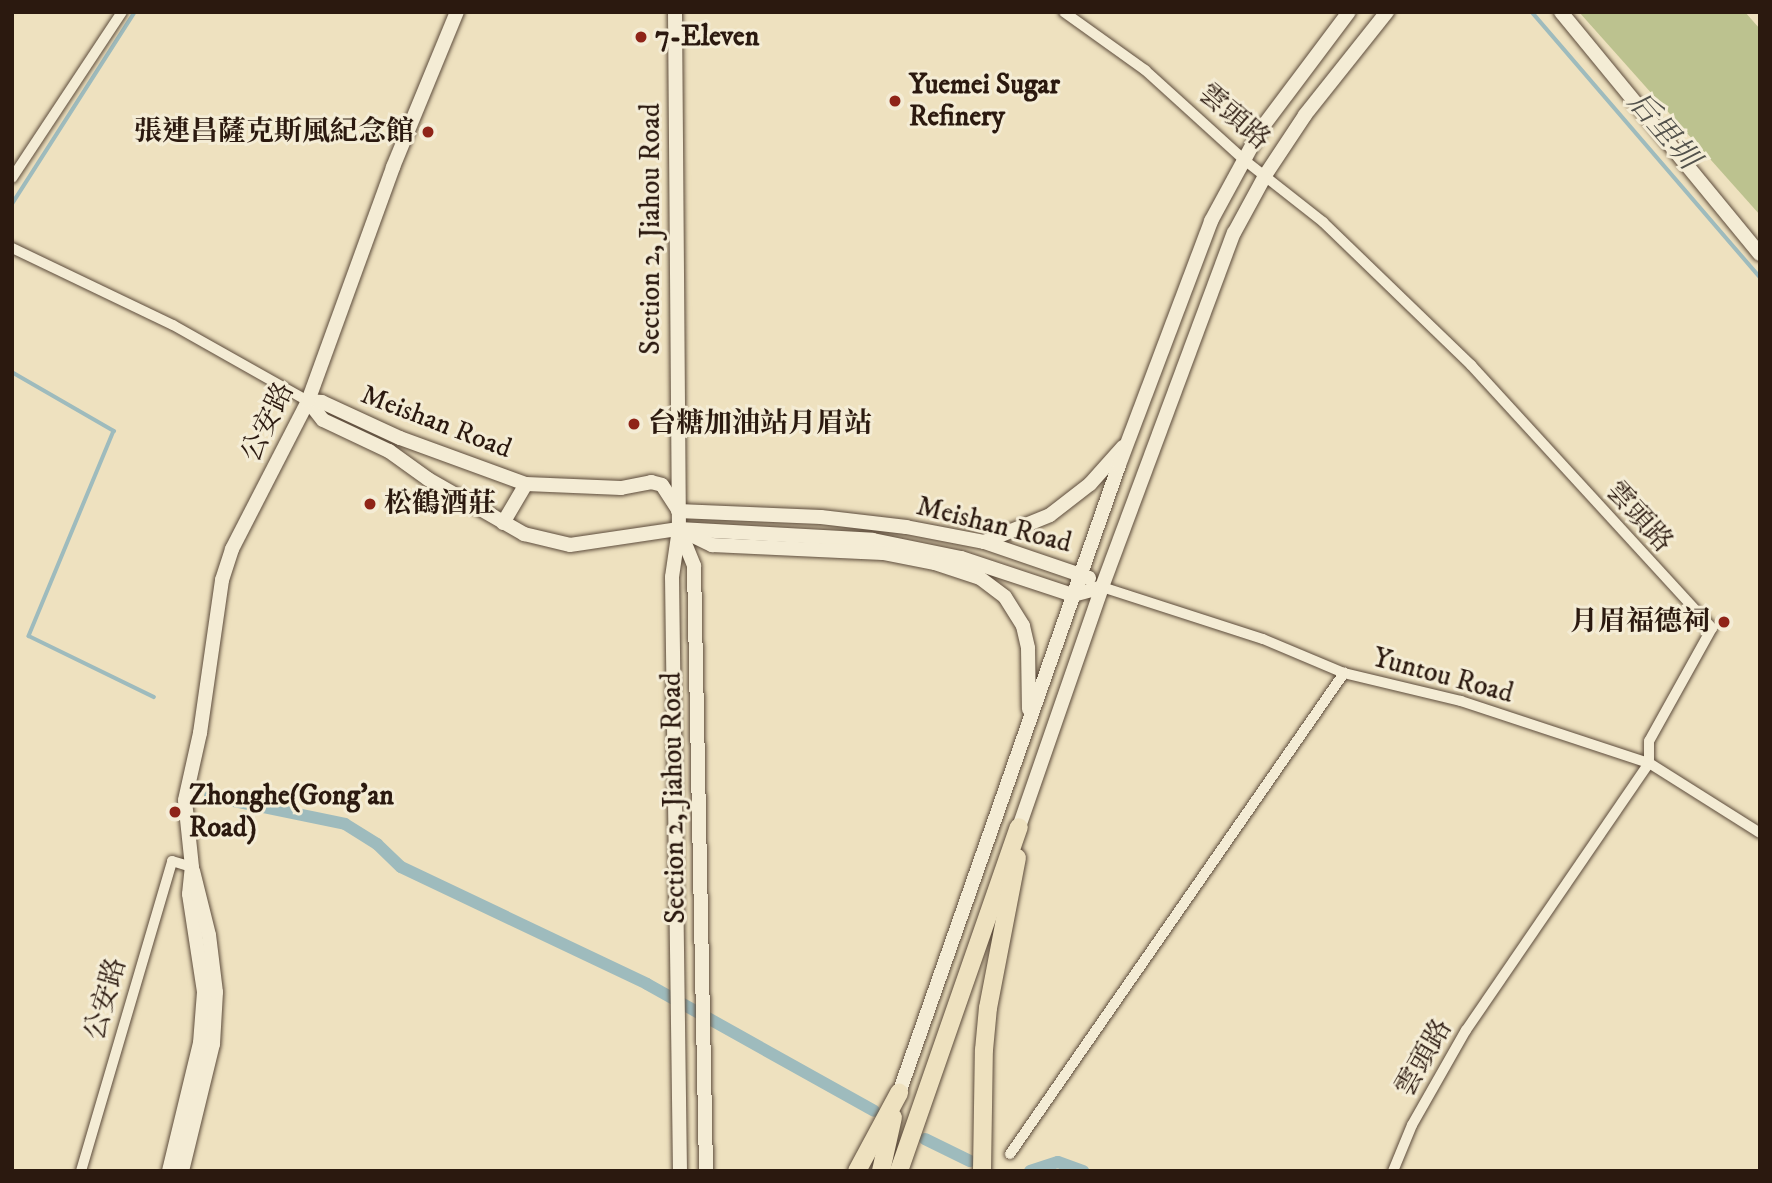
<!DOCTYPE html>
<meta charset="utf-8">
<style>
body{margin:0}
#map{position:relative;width:1772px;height:1183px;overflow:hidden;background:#eee1bf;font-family:"IM FELL DW Pica","Noto Serif TC",serif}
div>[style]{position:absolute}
.green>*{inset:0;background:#bcc28f}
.stream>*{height:3.5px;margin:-1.75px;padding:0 1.75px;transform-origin:1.75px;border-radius:1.75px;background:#9ebbbd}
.canal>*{height:12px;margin:-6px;padding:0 6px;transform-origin:6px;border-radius:6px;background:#9ebbbd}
.roads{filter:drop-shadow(0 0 2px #5c4b3b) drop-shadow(0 0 2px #5c4b3b)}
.street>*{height:10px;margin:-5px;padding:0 5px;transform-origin:5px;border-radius:5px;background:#f4ecd5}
.secondary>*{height:14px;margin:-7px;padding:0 7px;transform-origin:7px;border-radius:7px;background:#f4ecd5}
.highway>*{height:18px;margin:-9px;padding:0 9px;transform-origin:9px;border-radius:9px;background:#eee1bf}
.dots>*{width:19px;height:19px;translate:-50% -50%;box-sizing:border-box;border:4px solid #f4ecd5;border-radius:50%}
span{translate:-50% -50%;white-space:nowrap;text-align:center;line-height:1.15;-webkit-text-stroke:6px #f4ecd5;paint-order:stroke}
.poi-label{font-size:28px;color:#2b190f;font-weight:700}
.left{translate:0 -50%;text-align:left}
.right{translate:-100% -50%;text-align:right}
.street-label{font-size:28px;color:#2b190f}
.water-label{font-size:30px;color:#53524c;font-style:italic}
.frame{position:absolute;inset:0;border:14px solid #2b190f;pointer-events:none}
</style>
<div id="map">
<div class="green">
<i style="clip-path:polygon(1579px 12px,1745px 12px,1760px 29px,1760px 215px)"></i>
</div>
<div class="stream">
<i style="left:1532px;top:12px;width:350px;rotate:49.3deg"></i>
<i style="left:12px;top:204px;width:228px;rotate:-57.4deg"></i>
<i style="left:12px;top:372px;width:118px;rotate:30deg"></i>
<i style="left:114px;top:431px;width:222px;rotate:112.5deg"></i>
<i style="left:29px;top:636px;width:139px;rotate:26deg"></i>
</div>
<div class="canal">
<i style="left:210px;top:796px;width:138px;rotate:11.7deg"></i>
<i style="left:345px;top:824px;width:38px;rotate:32deg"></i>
<i style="left:377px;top:844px;width:33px;rotate:44deg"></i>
<i style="left:401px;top:867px;width:272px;rotate:25.4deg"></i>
<i style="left:647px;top:984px;width:260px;rotate:29.2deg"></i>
<i style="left:925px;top:1139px;width:50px;rotate:26.1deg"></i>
<i style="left:1030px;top:1171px;width:29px;rotate:-18deg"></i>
<i style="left:1058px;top:1162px;width:27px;rotate:20deg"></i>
</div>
<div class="roads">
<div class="street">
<i style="left:1064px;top:12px;width:100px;rotate:35.6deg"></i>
<i style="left:1145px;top:70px;width:132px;rotate:42.2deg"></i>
<i style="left:1243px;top:159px;width:102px;rotate:38.2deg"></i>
<i style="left:1323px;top:222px;width:206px;rotate:44deg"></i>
<i style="left:1471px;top:365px;width:357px;rotate:47.5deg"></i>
<i style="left:1712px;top:628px;width:129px;rotate:119.1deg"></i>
<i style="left:1649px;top:741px;width:22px;rotate:90deg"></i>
<i style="left:1649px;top:763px;width:324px;rotate:124.4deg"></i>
<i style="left:1466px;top:1030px;width:109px;rotate:119.6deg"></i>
<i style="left:1412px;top:1125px;width:50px;rotate:112.4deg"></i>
<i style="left:12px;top:178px;width:199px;rotate:-56.5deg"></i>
<i style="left:12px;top:248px;width:178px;rotate:25.6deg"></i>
<i style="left:173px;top:325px;width:155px;rotate:29.4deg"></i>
<i style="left:1102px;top:587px;width:169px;rotate:17.9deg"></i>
<i style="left:1263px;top:639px;width:88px;rotate:22.8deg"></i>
<i style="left:1344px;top:673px;width:120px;rotate:13.5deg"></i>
<i style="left:1461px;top:701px;width:198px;rotate:18.3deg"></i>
<i style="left:1649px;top:763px;width:131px;rotate:32.2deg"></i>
<i style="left:1010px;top:1154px;width:586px;rotate:-55.22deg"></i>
<i style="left:81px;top:1171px;width:323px;rotate:-73.6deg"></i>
<i style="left:172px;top:861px;width:21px;rotate:17deg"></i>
</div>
<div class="secondary">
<i style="left:675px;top:12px;width:517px;rotate:89.56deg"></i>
<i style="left:679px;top:529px;width:49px;rotate:98.3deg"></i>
<i style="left:672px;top:577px;width:594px;rotate:89.23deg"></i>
<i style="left:1561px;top:12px;width:313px;rotate:50.6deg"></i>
<i style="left:308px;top:401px;width:24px;rotate:52deg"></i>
<i style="left:323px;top:420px;width:73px;rotate:25.2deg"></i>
<i style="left:389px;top:451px;width:48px;rotate:35.7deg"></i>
<i style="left:428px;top:479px;width:111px;rotate:29.8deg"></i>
<i style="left:524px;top:534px;width:47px;rotate:13.4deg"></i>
<i style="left:570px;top:545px;width:110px;rotate:-8.4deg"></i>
<i style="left:679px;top:529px;width:194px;rotate:3.2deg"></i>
<i style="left:873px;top:540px;width:90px;rotate:11.6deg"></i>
<i style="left:961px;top:558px;width:118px;rotate:18.3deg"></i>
<i style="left:1073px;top:595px;width:30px;rotate:-15deg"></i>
<i style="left:308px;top:401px;width:14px;rotate:4deg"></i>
<i style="left:322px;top:402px;width:86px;rotate:24.8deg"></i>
<i style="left:400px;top:438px;width:134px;rotate:20.1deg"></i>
<i style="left:526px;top:484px;width:95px;rotate:2.4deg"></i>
<i style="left:621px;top:488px;width:31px;rotate:-11deg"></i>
<i style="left:651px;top:482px;width:11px;rotate:15deg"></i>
<i style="left:662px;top:485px;width:30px;rotate:57deg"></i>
<i style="left:678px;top:511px;width:143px;rotate:2.4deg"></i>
<i style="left:821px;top:517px;width:86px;rotate:6.7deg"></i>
<i style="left:906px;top:527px;width:79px;rotate:10.9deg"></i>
<i style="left:984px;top:542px;width:111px;rotate:18.9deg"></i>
<i style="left:503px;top:523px;width:45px;rotate:-59.5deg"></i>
<i style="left:680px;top:531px;width:38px;rotate:68deg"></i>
<i style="left:694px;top:566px;width:605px;rotate:88.86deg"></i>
<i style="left:687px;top:533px;width:28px;rotate:26deg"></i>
<i style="left:712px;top:545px;width:171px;rotate:2.7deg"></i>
<i style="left:883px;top:553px;width:53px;rotate:10.9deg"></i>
<i style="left:935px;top:563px;width:47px;rotate:18.4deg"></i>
<i style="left:980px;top:578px;width:31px;rotate:37deg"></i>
<i style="left:1005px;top:597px;width:34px;rotate:58deg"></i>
<i style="left:1023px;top:626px;width:23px;rotate:77deg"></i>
<i style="left:1028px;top:648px;width:61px;rotate:89.1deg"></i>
<i style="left:984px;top:542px;width:71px;rotate:-22.2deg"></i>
<i style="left:1050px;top:515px;width:51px;rotate:-37.8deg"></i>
<i style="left:1090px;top:484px;width:50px;rotate:-48.3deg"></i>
<i style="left:1019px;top:827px;width:254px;rotate:-70.9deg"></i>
<i style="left:1102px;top:587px;width:378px;rotate:-69.6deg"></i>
<i style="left:1234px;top:233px;width:67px;rotate:-61.5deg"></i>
<i style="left:1266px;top:174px;width:71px;rotate:-56.5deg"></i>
<i style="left:1305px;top:115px;width:132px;rotate:-51.5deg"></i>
<i style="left:899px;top:1093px;width:665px;rotate:-70.69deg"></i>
<i style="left:1119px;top:465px;width:261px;rotate:-69.3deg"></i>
<i style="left:1211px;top:221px;width:105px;rotate:-61.5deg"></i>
<i style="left:1261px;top:129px;width:146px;rotate:-53.1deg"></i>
<i style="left:169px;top:1171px;width:132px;rotate:-76.4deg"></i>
<i style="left:200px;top:1043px;width:51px;rotate:-85.5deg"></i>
<i style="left:204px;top:992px;width:99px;rotate:-98.7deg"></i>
<i style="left:189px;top:894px;width:27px;rotate:-84deg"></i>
<i style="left:192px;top:867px;width:67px;rotate:-96deg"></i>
<i style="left:185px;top:800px;width:69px;rotate:-77.4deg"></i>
<i style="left:200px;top:733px;width:155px;rotate:-81.8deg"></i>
<i style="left:222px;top:580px;width:33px;rotate:-72deg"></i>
<i style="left:232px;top:549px;width:166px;rotate:-62.8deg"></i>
<i style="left:308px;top:401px;width:249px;rotate:-70deg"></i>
<i style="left:393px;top:167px;width:168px;rotate:-67.6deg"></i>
<i style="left:182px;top:1171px;width:131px;rotate:-76.3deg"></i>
<i style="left:213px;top:1044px;width:52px;rotate:-86.7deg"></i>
<i style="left:216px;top:992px;width:57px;rotate:-97deg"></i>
<i style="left:209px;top:935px;width:66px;rotate:-104deg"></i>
</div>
<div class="highway">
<i style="left:857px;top:1171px;width:89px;rotate:-61.7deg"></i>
<i style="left:881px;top:1171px;width:55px;rotate:-77.5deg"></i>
<i style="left:899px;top:1171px;width:364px;rotate:-70.8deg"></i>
<i style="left:982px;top:1171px;width:121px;rotate:-89.1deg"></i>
<i style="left:984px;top:1050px;width:42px;rotate:-84.6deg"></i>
<i style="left:988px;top:1008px;width:153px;rotate:-79.1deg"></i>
</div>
</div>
<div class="dots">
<i style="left:641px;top:37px;background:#8f2418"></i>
<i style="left:895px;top:101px;background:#8f2418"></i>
<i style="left:428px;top:132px;background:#8f2418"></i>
<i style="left:634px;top:424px;background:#8f2418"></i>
<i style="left:370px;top:504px;background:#8f2418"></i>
<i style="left:1724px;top:622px;background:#8f2418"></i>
<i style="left:175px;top:812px;background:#8f2418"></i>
</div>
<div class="poi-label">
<span class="left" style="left:655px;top:37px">7-Eleven</span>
<span class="left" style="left:909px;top:101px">Yuemei Sugar<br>Refinery</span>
<span class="right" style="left:414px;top:132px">張連昌薩克斯風紀念館</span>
<span class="left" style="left:648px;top:424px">台糖加油站月眉站</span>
<span class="left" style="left:384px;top:504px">松鶴酒莊</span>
<span class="right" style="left:1710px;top:622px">月眉福德祠</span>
<span class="left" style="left:189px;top:812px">Zhonghe(Gong'an<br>Road)</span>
</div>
<div class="street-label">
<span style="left:1234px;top:117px;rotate:41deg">雲頭路</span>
<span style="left:651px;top:229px;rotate:-90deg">Section 2, Jiahou Road</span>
<span style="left:268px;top:422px;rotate:-64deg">公安路</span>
<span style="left:436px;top:422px;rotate:21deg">Meishan Road</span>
<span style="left:1639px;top:517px;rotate:48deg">雲頭路</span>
<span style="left:994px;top:525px;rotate:14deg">Meishan Road</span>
<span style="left:1443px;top:676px;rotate:15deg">Yuntou Road</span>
<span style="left:674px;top:798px;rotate:-91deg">Section 2, Jiahou Road</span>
<span style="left:106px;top:999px;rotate:-74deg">公安路</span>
<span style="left:1424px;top:1058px;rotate:-60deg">雲頭路</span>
</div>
<div class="water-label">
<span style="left:1662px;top:131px;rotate:49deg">后里圳</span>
</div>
<div class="frame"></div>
</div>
